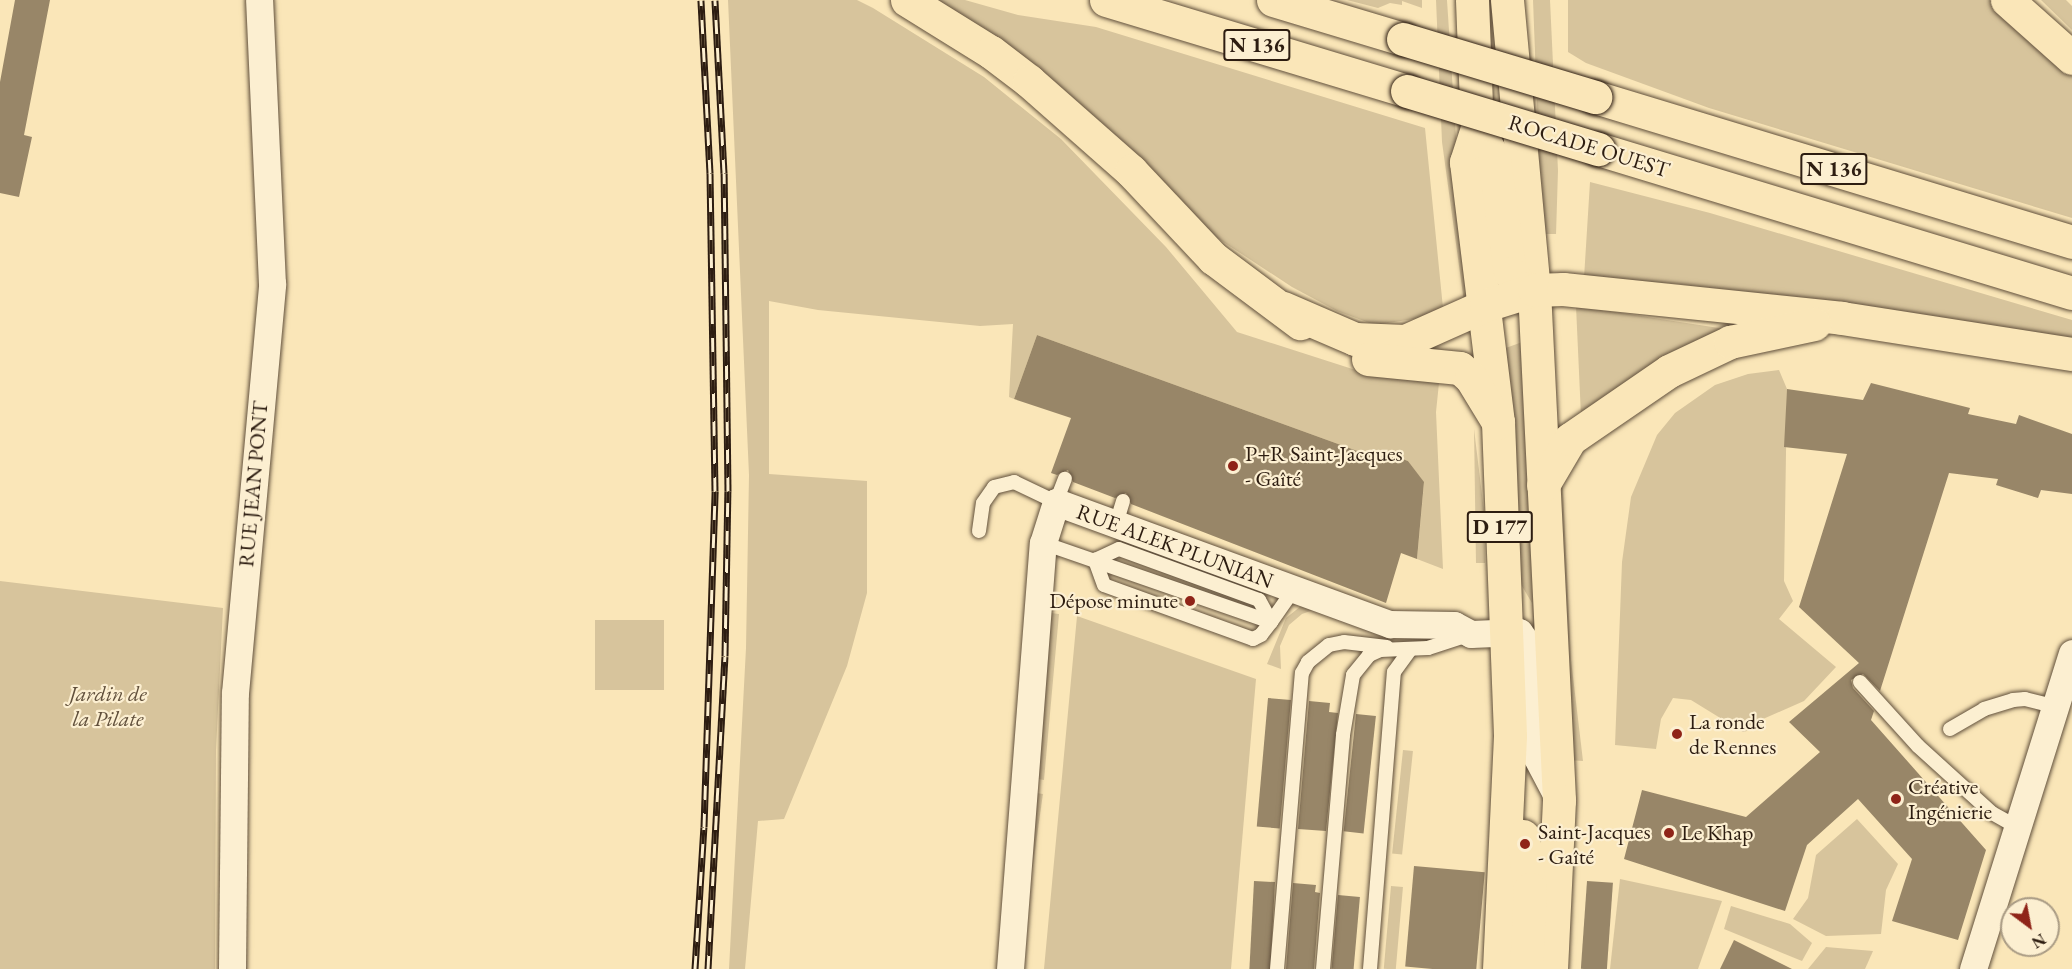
<!DOCTYPE html>
<meta charset="utf-8">
<style>
body{margin:0}
#map{position:relative;width:2072px;height:969px;overflow:hidden;background:#fae6b8;font-family:"EB Garamond",serif}
div>[style]{position:absolute}
.green>*{inset:0;background:#d7c49c;transform-origin:0 0}
.building>*{inset:0;background:#988668;transform-origin:0 0}
.roads{filter:drop-shadow(0 0 2px #604f3b) drop-shadow(0 0 2px #604f3b)}
.service>*{height:14px;margin:-7px;padding:0 7px;transform-origin:7px;border-radius:7px;background:#fcefd1}
.minor>*{height:27px;margin:-13.5px;padding:0 13.5px;transform-origin:13.5px;border-radius:13.5px;background:#fcefd1}
.primary>*{height:33px;margin:-16.5px;padding:0 16.5px;transform-origin:16.5px;border-radius:16.5px;background:#fae6b8}
.trunk>*{height:33px;margin:-16.5px;padding:0 16.5px;transform-origin:16.5px;border-radius:16.5px;background:#fae6b8}
.rail>*{height:7px;margin-top:-3.5px;transform-origin:0;background:repeating-linear-gradient(90deg,#fcefd1 0 14px,#2d1d11 0 28px);box-sizing:border-box;border-block:2px solid #2d1d11}
.bridges{filter:drop-shadow(0 0 2px #2d1d11) drop-shadow(0 0 2px #2d1d11)}
.trunk-bridge>*{height:33px;margin:-16.5px;padding:0 16.5px;transform-origin:16.5px;border-radius:16.5px;background:#fae6b8}
.dots>*{width:16px;height:16px;translate:-50% -50%;box-sizing:border-box;border:3px solid #fcefd1;border-radius:50%}
span{translate:-50% -50%;white-space:nowrap;text-align:center;line-height:1.15;-webkit-text-stroke:4.5px #fcefd1;paint-order:stroke}
.shield-label span{padding:2px 4px;background:#fcefd1;border:2px solid;border-radius:4px;-webkit-text-stroke-width:0}
.shield-label{font-size:21px;color:#2d1d11;font-weight:700}
.street-label{font-size:22px;color:#2d1d11}
.poi-label{font-size:22px;color:#2d1d11}
.left{translate:0 -50%;text-align:left}
.right{translate:-100% -50%;text-align:right}
.park-label{font-size:22px;color:#604f3b;font-style:italic}
.north{position:absolute;left:2000px;top:897px;width:60px;height:60px;box-sizing:border-box;background:#fcefd1;border:2px solid #a99b84;border-radius:50%;rotate:148deg;font-size:16px;font-weight:700;line-height:24px;text-align:center;color:#2d1d11}
.north::after{content:'';display:block;margin:auto;width:21px;height:27px;background:#8f2418;clip-path:polygon(50% 0,100% 100%,50% 72%,0 100%)}
</style>
<div id="map">
<div class="green">
<i style="clip-path:polygon(728px 0,857px 0,873px 8px,984px 77px,1061px 139px,1166px 247px,1237px 332px,1368px 374px,1439px 383px,1436px 412px,1443px 569px,1417px 559px,1424px 483px,1408px 461px,1392px 455px,1374px 457px,1037px 335px,1014px 399px,1009px 397px,1013px 324px,980px 326px,818px 310px,769px 301px,769px 474px,867px 481px,867px 593px,847px 666px,784px 819px,758px 821px,745px 969px,729px 969px,746px 648px,749px 475px)"></i>
<i style="clip-path:polygon(921px 0,965px 0,1018px 15px,1096px 27px,1425px 128px,1443px 308px,1420px 318px,1375px 325px,1337px 311px,1292px 287px,1199px 226px)"></i>
<i style="clip-path:polygon(1347px 0,1422px 0,1422px 8px,1402px 1px,1402px 5px,1390px 3px,1378px 8px)"></i>
<i style="clip-path:polygon(1436px 0,1447px 0,1457px 153px,1473px 295px,1464px 302px,1442px 142px)"></i>
<i style="clip-path:polygon(1533px 0,1550px 0,1558px 171px,1556px 234px,1542px 234px)"></i>
<i style="clip-path:polygon(1568px 0,1990px 0,2072px 72px,2072px 218px,1709px 108px,1586px 63px,1568px 52px)"></i>
<i style="clip-path:polygon(2041px 0,2066px 0,2072px 6px,2072px 30px)"></i>
<i style="clip-path:polygon(1590px 182px,1710px 213px,2072px 320px,2072px 346px,1679px 284px,1584px 278px)"></i>
<i style="clip-path:polygon(1576px 306px,1732px 330px,1581px 416px)"></i>
<i style="clip-path:polygon(1525px 341px,1540px 644px,1534px 644px,1532px 603px,1519px 581px,1503px 349px)"></i>
<i style="clip-path:polygon(1779px 370px,1787px 389px,1784px 581px,1793px 601px,1779px 619px,1836px 667px,1804px 701px,1763px 719px,1758px 728px,1743px 732px,1691px 700px,1673px 698px,1661px 719px,1656px 749px,1615px 745px,1622px 562px,1631px 497px,1657px 435px,1675px 413px,1715px 385px,1748px 374px)"></i>
<i style="clip-path:polygon(1474px 429px,1484px 511px,1485px 563px,1476px 563px)"></i>
<i style="clip-path:polygon(1562px 469px,1571px 660px,1583px 761px,1567px 760px,1554px 498px)"></i>
<i style="clip-path:polygon(0 581px,223px 608px,216px 750px,215px 969px,0 969px)"></i>
<i style="clip-path:polygon(1316px 602px,1316px 609px,1302px 614px,1289px 625px,1280px 646px,1281px 669px,1267px 664px,1286px 618px,1301px 606px)"></i>
<i style="clip-path:polygon(1051px 613px,1059px 614px,1044px 780px,1038px 779px)"></i>
<i style="clip-path:polygon(1077px 616px,1256px 679px,1231px 969px,1044px 969px)"></i>
<i style="left:664px;top:620px;width:70px;height:69px;rotate:90deg"></i>
<i style="left:1403px;top:750px;width:10px;height:104px;rotate:6deg"></i>
<i style="left:1036px;top:793px;width:7px;height:145px;rotate:8deg"></i>
<i style="clip-path:polygon(1857px 819px,1898px 864px,1886px 890px,1881px 934px,1826px 936px,1793px 919px,1808px 898px,1816px 855px)"></i>
<i style="clip-path:polygon(1620px 879px,1722px 901px,1698px 969px,1610px 969px)"></i>
<i style="left:1391px;top:886px;width:12px;height:83px;rotate:5deg"></i>
<i style="clip-path:polygon(1731px 906px,1790px 924px,1812px 943px,1802px 961px,1724px 929px)"></i>
<i style="clip-path:polygon(1826px 947px,1873px 951px,1865px 969px,1808px 969px)"></i>
</div>
<div class="building">
<i style="clip-path:polygon(15px 0,50px 0,24px 135px,32px 137px,19px 197px,0 193px,0 82px)"></i>
<i style="clip-path:polygon(1037px 335px,1374px 457px,1392px 455px,1408px 461px,1424px 482px,1417px 559px,1401px 553px,1386px 603px,1131px 504px,1126px 493px,1115px 498px,1073px 482px,1068px 470px,1057px 475px,1051px 473px,1071px 418px,1014px 399px)"></i>
<i style="clip-path:polygon(1871px 383px,1970px 408px,1968px 414px,2016px 424px,2019px 415px,2072px 434px,2072px 494px,2041px 490px,2038px 498px,1996px 485px,1998px 479px,1949px 473px,1880px 691px,1863px 674px,1851px 680px,1853px 688px,1874px 711px,1871px 720px,1986px 850px,1958px 940px,1892px 921px,1912px 859px,1858px 799px,1807px 845px,1785px 911px,1624px 859px,1642px 790px,1746px 817px,1820px 752px,1789px 722px,1859px 663px,1799px 607px,1847px 454px,1784px 447px,1787px 389px,1863px 400px)"></i>
<i style="left:1268px;top:698px;width:23px;height:129px;rotate:5deg"></i>
<i style="clip-path:polygon(1309px 701px,1330px 703px,1329px 712px,1338px 713px,1326px 831px,1298px 829px)"></i>
<i style="left:1356px;top:714px;width:20px;height:118px;rotate:6deg"></i>
<i style="left:1414px;top:866px;width:71px;height:101px;rotate:5deg"></i>
<i style="left:1254px;top:881px;width:21px;height:88px;rotate:3deg"></i>
<i style="left:1587px;top:881px;width:26px;height:88px;rotate:4deg"></i>
<i style="clip-path:polygon(1293px 883px,1316px 885px,1315px 892px,1320px 893px,1314px 969px,1286px 969px)"></i>
<i style="left:1338px;top:895px;width:22px;height:74px;rotate:5deg"></i>
<i style="clip-path:polygon(1734px 940px,1792px 969px,1720px 969px)"></i>
</div>
<div class="roads">
<div class="service">
<i style="left:1116px;top:524px;width:24px;rotate:-73deg"></i>
<i style="left:979px;top:531px;width:28px;rotate:-82deg"></i>
<i style="left:983px;top:503px;width:19px;rotate:-55deg"></i>
<i style="left:994px;top:487px;width:21px;rotate:-14deg"></i>
<i style="left:1014px;top:482px;width:47px;rotate:25.5deg"></i>
<i style="left:1056px;top:502px;width:25px;rotate:-69deg"></i>
<i style="left:1043px;top:543px;width:241px;rotate:19.1deg"></i>
<i style="left:1271px;top:622px;width:39px;rotate:-55deg"></i>
<i style="left:1119px;top:549px;width:149px;rotate:20deg"></i>
<i style="left:1259px;top:600px;width:25px;rotate:61deg"></i>
<i style="left:1271px;top:622px;width:16px;rotate:128deg"></i>
<i style="left:1261px;top:635px;width:9px;rotate:153deg"></i>
<i style="left:1253px;top:639px;width:158px;rotate:-160.1deg"></i>
<i style="left:1104px;top:585px;width:27px;rotate:-110deg"></i>
<i style="left:1095px;top:560px;width:26px;rotate:-25deg"></i>
<i style="left:1860px;top:682px;width:86px;rotate:47.8deg"></i>
<i style="left:1918px;top:746px;width:100px;rotate:42.2deg"></i>
<i style="left:1992px;top:813px;width:31px;rotate:29deg"></i>
<i style="left:1950px;top:729px;width:39px;rotate:-30deg"></i>
<i style="left:1984px;top:709px;width:30px;rotate:-17deg"></i>
<i style="left:2013px;top:700px;width:12px;rotate:-5deg"></i>
<i style="left:2025px;top:699px;width:32px;rotate:14deg"></i>
<i style="left:1277px;top:969px;width:297px;rotate:-85.2deg"></i>
<i style="left:1302px;top:673px;width:13px;rotate:-61deg"></i>
<i style="left:1308px;top:662px;width:27px;rotate:-39deg"></i>
<i style="left:1329px;top:645px;width:15px;rotate:-11deg"></i>
<i style="left:1344px;top:642px;width:43px;rotate:6.6deg"></i>
<i style="left:1323px;top:969px;width:235px;rotate:-85.1deg"></i>
<i style="left:1343px;top:735px;width:61px;rotate:-80.5deg"></i>
<i style="left:1353px;top:675px;width:26px;rotate:-51deg"></i>
<i style="left:1369px;top:655px;width:12px;rotate:-24deg"></i>
<i style="left:1380px;top:650px;width:48px;rotate:-2.4deg"></i>
<i style="left:1428px;top:648px;width:45px;rotate:-18deg"></i>
<i style="left:1370px;top:969px;width:298px;rotate:-85.4deg"></i>
<i style="left:1394px;top:672px;width:27px;rotate:-54deg"></i>
</div>
<div class="minor">
<i style="left:232px;top:969px;width:276px;rotate:-89.4deg"></i>
<i style="left:235px;top:693px;width:411px;rotate:-84.8deg"></i>
<i style="left:272px;top:284px;width:284px;rotate:-92.6deg"></i>
<i style="left:1010px;top:969px;width:427px;rotate:-85.6deg"></i>
<i style="left:1043px;top:543px;width:43px;rotate:-72.4deg"></i>
<i style="left:1056px;top:502px;width:356px;rotate:20.1deg"></i>
<i style="left:1390px;top:624px;width:64px;rotate:0.9deg"></i>
<i style="left:1454px;top:625px;width:19px;rotate:28deg"></i>
<i style="left:1471px;top:634px;width:48px;rotate:-2.4deg"></i>
<i style="left:1519px;top:632px;width:17px;rotate:54deg"></i>
<i style="left:1529px;top:646px;width:110px;rotate:86.4deg"></i>
<i style="left:1536px;top:756px;width:45px;rotate:62.3deg"></i>
<i style="left:1973px;top:969px;width:331px;rotate:-72.6deg"></i>
</div>
<div class="primary">
<i style="left:1472px;top:0;width:128px;rotate:87.8deg"></i>
<i style="left:1477px;top:128px;width:36px;rotate:108deg"></i>
<i style="left:1466px;top:162px;width:262px;rotate:83deg"></i>
<i style="left:1498px;top:422px;width:314px;rotate:87.8deg"></i>
<i style="left:1510px;top:736px;width:233px;rotate:92.7deg"></i>
<i style="left:1507px;top:0;width:291px;rotate:84.7deg"></i>
<i style="left:1534px;top:290px;width:511px;rotate:87.19deg"></i>
<i style="left:1559px;top:800px;width:169px;rotate:92.7deg"></i>
<i style="left:1523px;top:836px;width:53px;rotate:82.5deg"></i>
<i style="left:1530px;top:889px;width:80px;rotate:92.9deg"></i>
</div>
<div class="trunk">
<i style="left:907px;top:0;width:99px;rotate:31.8deg"></i>
<i style="left:991px;top:52px;width:48px;rotate:37.3deg"></i>
<i style="left:1029px;top:81px;width:136px;rotate:41.4deg"></i>
<i style="left:1131px;top:171px;width:120px;rotate:46.7deg"></i>
<i style="left:1213px;top:258px;width:109px;rotate:36.8deg"></i>
<i style="left:1106px;top:0;width:314px;rotate:16.8deg"></i>
<i style="left:1273px;top:0;width:136px;rotate:16.7deg"></i>
<i style="left:2007px;top:0;width:87px;rotate:41.7deg"></i>
<i style="left:1595px;top:97px;width:499px;rotate:16.9deg"></i>
<i style="left:1477px;top:128px;width:35px;rotate:61deg"></i>
<i style="left:1494px;top:159px;width:115px;rotate:82deg"></i>
<i style="left:1510px;top:273px;width:21px;rotate:47deg"></i>
<i style="left:1524px;top:288px;width:10px;rotate:11deg"></i>
<i style="left:1598px;top:149px;width:495px;rotate:16.9deg"></i>
<i style="left:1283px;top:308px;width:78px;rotate:23.3deg"></i>
<i style="left:1355px;top:339px;width:50px;rotate:2.3deg"></i>
<i style="left:1405px;top:341px;width:89px;rotate:-24deg"></i>
<i style="left:1486px;top:305px;width:50px;rotate:-17.4deg"></i>
<i style="left:1534px;top:290px;width:29px;rotate:-2deg"></i>
<i style="left:1563px;top:289px;width:281px;rotate:5.9deg"></i>
<i style="left:1842px;top:318px;width:233px;rotate:8.9deg"></i>
<i style="left:1368px;top:359px;width:92px;rotate:5.6deg"></i>
<i style="left:1460px;top:368px;width:15px;rotate:42deg"></i>
<i style="left:1471px;top:378px;width:52px;rotate:58.5deg"></i>
<i style="left:1543px;top:485px;width:53px;rotate:-59.6deg"></i>
<i style="left:1570px;top:439px;width:120px;rotate:-34.5deg"></i>
<i style="left:1669px;top:371px;width:68px;rotate:-25.4deg"></i>
<i style="left:1730px;top:342px;width:86px;rotate:-12.1deg"></i>
</div>
</div>
<div class="rail">
<i style="left:695px;top:969px;width:142px;rotate:-86.4deg"></i>
<i style="left:704px;top:827px;width:336px;rotate:-88.1deg"></i>
<i style="left:715px;top:491px;width:318px;rotate:-90.9deg"></i>
<i style="left:710px;top:173px;width:173px;rotate:-93deg"></i>
<i style="left:708px;top:969px;width:313px;rotate:-86.9deg"></i>
<i style="left:725px;top:656px;width:165px;rotate:-89deg"></i>
<i style="left:728px;top:491px;width:318px;rotate:-90.7deg"></i>
<i style="left:724px;top:173px;width:173px;rotate:-93deg"></i>
</div>
<div class="bridges">
<div class="trunk-bridge">
<i style="left:1403px;top:39px;width:201px;rotate:16.8deg"></i>
<i style="left:1407px;top:91px;width:200px;rotate:16.9deg"></i>
</div>
</div>
<div class="dots">
<i style="left:1233px;top:466px;background:#8f2418"></i>
<i style="left:1190px;top:601px;background:#8f2418"></i>
<i style="left:1677px;top:734px;background:#8f2418"></i>
<i style="left:1896px;top:799px;background:#8f2418"></i>
<i style="left:1669px;top:833px;background:#8f2418"></i>
<i style="left:1525px;top:844px;background:#8f2418"></i>
</div>
<div class="shield-label">
<span style="left:1257px;top:45px">N 136</span>
<span style="left:1834px;top:169px">N 136</span>
<span style="left:1500px;top:527px">D 177</span>
</div>
<div class="street-label">
<span style="left:1589px;top:146px;rotate:17deg">ROCADE OUEST</span>
<span style="left:253px;top:484px;rotate:-85deg">RUE JEAN PONT</span>
<span style="left:1175px;top:546px;rotate:20deg">RUE ALEK PLUNIAN</span>
</div>
<div class="poi-label">
<span class="left" style="left:1245px;top:466px">P+R Saint-Jacques<br>- Gaîté</span>
<span class="right" style="left:1178px;top:601px">Dépose minute</span>
<span class="left" style="left:1689px;top:734px">La ronde<br>de Rennes</span>
<span class="left" style="left:1908px;top:799px">Créative<br>Ingénierie</span>
<span class="left" style="left:1538px;top:844px">Saint-Jacques<br>- Gaîté</span>
<span class="left" style="left:1681px;top:833px">Le Khap</span>
</div>
<div class="park-label">
<span style="left:108px;top:706px">Jardin de<br>la Pilate</span>
</div>
<div class="north">N</div>
</div>
